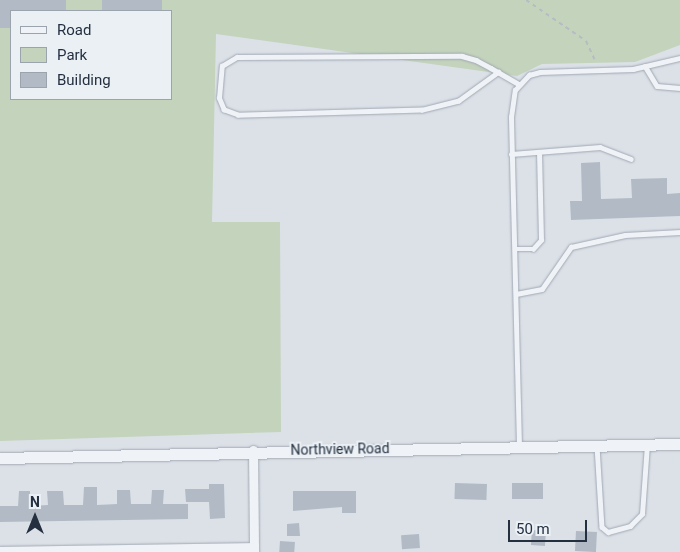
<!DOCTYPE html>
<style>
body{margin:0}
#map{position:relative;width:680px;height:552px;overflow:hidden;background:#dce1e8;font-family:Roboto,sans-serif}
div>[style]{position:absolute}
.green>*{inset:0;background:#c3d3bc}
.building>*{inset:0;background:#b2bbc5;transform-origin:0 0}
.path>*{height:2px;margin-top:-1px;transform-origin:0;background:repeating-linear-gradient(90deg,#b6bcc3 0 4px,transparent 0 8px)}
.roads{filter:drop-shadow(0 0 1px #a1a8b2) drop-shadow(0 0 1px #a1a8b2)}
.service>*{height:4.5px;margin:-2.25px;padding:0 2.25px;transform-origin:2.25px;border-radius:2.25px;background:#eff2f6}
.minor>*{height:9px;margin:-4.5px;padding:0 4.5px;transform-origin:4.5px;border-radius:4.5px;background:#eff2f6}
.tertiary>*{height:11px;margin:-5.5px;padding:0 5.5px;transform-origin:5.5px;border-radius:5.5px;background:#eff2f6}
span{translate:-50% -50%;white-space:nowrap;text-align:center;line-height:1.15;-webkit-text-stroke:4px #ebf0f5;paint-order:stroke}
.street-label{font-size:14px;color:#243040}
.legend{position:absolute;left:10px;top:10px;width:162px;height:90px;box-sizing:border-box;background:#ebf0f5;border:1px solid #9ba3ad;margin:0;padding:6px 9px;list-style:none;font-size:15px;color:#243040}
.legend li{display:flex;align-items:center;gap:10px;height:25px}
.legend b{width:25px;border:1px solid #9ba3ad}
.north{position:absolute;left:10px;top:492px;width:50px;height:50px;-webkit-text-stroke:4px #ebf0f5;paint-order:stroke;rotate:0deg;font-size:14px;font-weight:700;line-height:20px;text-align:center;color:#243040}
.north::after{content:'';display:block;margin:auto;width:18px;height:22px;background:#243040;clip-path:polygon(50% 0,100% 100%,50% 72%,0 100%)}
.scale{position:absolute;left:508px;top:520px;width:79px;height:22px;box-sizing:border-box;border:2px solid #243040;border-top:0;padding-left:6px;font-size:15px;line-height:18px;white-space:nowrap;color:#243040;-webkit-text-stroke:4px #ebf0f5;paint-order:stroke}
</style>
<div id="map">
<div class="green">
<i style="clip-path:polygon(evenodd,0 0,680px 0,680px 45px,635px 62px,542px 64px,517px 76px,216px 34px,212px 222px,280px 222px,281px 432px,0 441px,0 0,11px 11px,171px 11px,171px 99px,11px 99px,11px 11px)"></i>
</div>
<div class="building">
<i style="clip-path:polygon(0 0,66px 0,66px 11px,11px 11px,11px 28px,0 28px)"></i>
<i style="left:102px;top:0;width:60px;height:11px"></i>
<i style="clip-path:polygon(600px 162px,601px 199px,632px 198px,631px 179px,667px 178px,667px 194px,680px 193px,680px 216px,571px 220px,570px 201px,582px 201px,581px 163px)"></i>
<i style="left:455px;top:483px;width:32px;height:16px;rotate:2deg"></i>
<i style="left:512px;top:483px;width:31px;height:16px"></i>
<i style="clip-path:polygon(209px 484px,224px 484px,225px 518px,210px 519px,209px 502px,186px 502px,185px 489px,209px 489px)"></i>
<i style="clip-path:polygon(84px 487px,97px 487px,97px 505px,117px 504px,117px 490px,130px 490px,131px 504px,151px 504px,152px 490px,164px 490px,163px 504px,188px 504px,188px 519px,0 522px,0 506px,18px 506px,19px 491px,30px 491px,30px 506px,48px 505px,47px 491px,63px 491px,64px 505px,83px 505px)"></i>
<i style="clip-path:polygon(293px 491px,356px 491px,356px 513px,342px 513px,342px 507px,293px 511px)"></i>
<i style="clip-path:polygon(299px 523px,300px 536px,287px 536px,287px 524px)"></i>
<i style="left:532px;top:530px;width:14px;height:15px;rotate:4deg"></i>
<i style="left:576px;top:531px;width:21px;height:20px;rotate:3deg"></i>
<i style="left:419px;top:534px;width:14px;height:18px;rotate:86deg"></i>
<i style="left:280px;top:541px;width:15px;height:11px;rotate:4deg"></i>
</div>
<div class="path">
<i style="left:526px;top:0;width:73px;rotate:34.3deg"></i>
<i style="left:586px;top:41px;width:23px;rotate:65deg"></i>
</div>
<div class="roads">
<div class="service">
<i style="left:645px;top:66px;width:23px;rotate:59deg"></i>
<i style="left:657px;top:86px;width:23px;rotate:5deg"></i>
<i style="left:499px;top:72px;width:49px;rotate:144.1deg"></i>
<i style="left:459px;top:101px;width:38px;rotate:166deg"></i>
<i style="left:422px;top:110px;width:184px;rotate:178.4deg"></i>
<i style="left:238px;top:115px;width:15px;rotate:-160deg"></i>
<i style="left:224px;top:110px;width:13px;rotate:-113deg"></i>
<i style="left:219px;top:98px;width:32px;rotate:-85deg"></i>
<i style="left:222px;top:66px;width:17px;rotate:-31deg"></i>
<i style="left:237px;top:57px;width:225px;rotate:-0.3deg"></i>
<i style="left:462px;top:56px;width:15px;rotate:16deg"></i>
<i style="left:476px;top:60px;width:17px;rotate:28deg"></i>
<i style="left:491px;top:68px;width:32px;rotate:30deg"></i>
<i style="left:511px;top:154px;width:89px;rotate:-4.5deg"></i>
<i style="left:600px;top:147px;width:33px;rotate:21deg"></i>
<i style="left:515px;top:249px;width:18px"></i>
<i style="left:533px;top:249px;width:12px;rotate:-48deg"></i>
<i style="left:541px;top:240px;width:87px;rotate:-91.3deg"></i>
<i style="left:516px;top:294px;width:26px;rotate:-11deg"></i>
<i style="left:542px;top:289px;width:51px;rotate:-55.4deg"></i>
<i style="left:571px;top:247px;width:55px;rotate:-12.5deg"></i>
<i style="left:625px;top:235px;width:55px;rotate:-3.1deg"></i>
<i style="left:519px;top:446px;width:329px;rotate:-91.4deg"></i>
<i style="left:511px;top:117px;width:27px;rotate:-82deg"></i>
<i style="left:515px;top:90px;width:21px;rotate:-47deg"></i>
<i style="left:529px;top:75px;width:11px;rotate:-15deg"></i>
<i style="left:540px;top:72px;width:93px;rotate:-1.8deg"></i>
<i style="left:633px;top:69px;width:48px;rotate:-13.2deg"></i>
<i style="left:597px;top:446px;width:81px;rotate:86.5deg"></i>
<i style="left:602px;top:527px;width:8px;rotate:40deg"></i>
<i style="left:608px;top:532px;width:23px;rotate:-15deg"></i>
<i style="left:630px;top:526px;width:17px;rotate:-45deg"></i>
<i style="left:642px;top:514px;width:69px;rotate:-85.9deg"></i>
</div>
<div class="minor">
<i style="left:253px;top:450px;width:102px;rotate:89.4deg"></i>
<i style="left:0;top:551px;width:254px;rotate:-0.9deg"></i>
</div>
<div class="tertiary">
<i style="left:0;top:458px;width:680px;rotate:-1.18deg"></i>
</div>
</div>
<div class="street-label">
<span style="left:340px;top:449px;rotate:-1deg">Northview Road</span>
</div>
<ul class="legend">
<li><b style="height:6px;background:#eff2f6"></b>Road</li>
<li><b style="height:14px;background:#c3d3bc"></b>Park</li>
<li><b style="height:14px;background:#b2bbc5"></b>Building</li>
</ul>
<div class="north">N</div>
<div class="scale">50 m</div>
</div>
